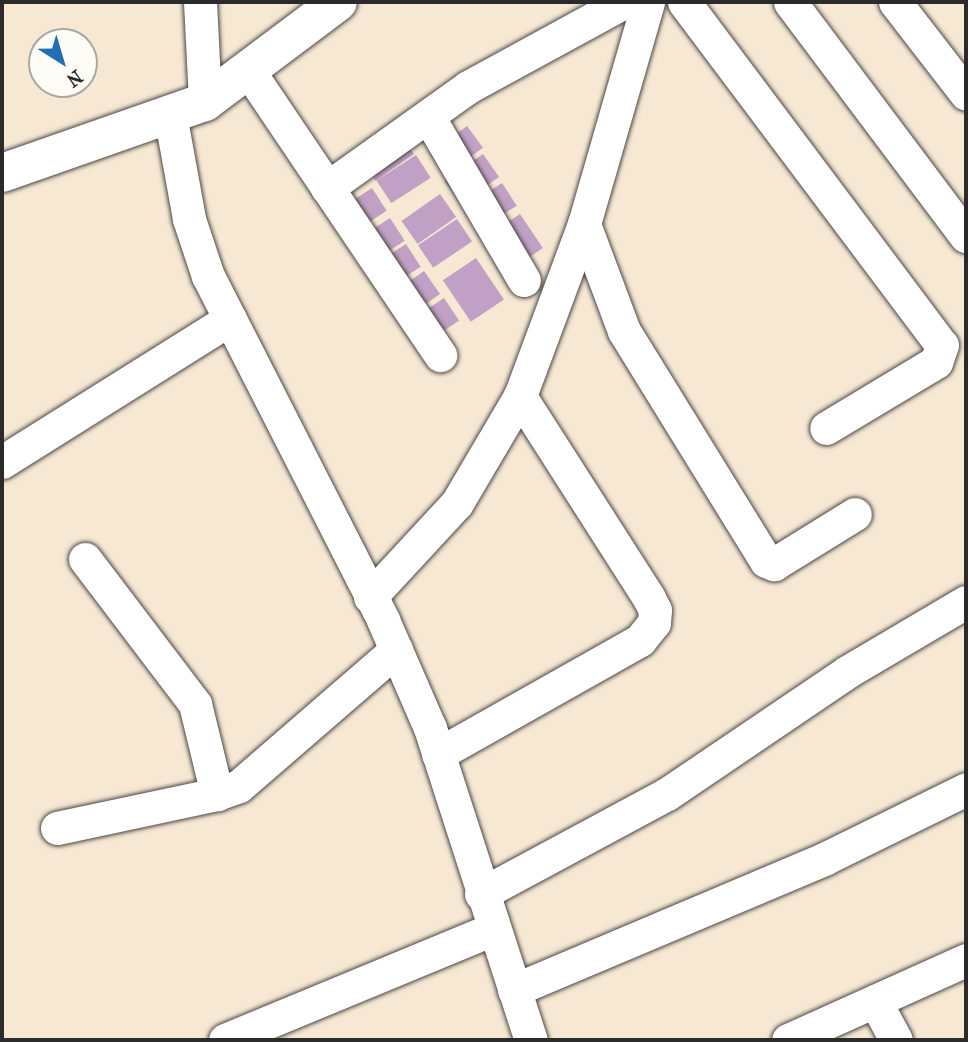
<!DOCTYPE html>
<style>
body{margin:0}
#map{position:relative;width:968px;height:1042px;overflow:hidden;background:#f7e8d4;font-family:"IM FELL French Canon",serif}
div>[style]{position:absolute}
.building>*{inset:0;background:#c0a1c5;transform-origin:0 0}
.roads{filter:drop-shadow(0 0 2px #4a4744) drop-shadow(0 0 2px #4a4744)}
.minor>*{height:33px;margin:-16.5px;padding:0 16.5px;transform-origin:16.5px;border-radius:16.5px;background:#fff}
.major>*{height:38px;margin:-19px;padding:0 19px;transform-origin:19px;border-radius:19px;background:#fff}
span{translate:-50% -50%;white-space:nowrap;text-align:center;line-height:1.15;-webkit-text-stroke:5px #fdfcf7;paint-order:stroke}
.frame{position:absolute;inset:0;border:4px solid #2b2b2b;pointer-events:none}
.north{position:absolute;left:28px;top:28px;width:70px;height:70px;box-sizing:border-box;background:#fdfcf7;border:2px solid #a9a8a5;border-radius:50%;rotate:143deg;font-size:19px;font-weight:700;line-height:28px;text-align:center;color:#2b2b2b}
.north::after{content:'';display:block;margin:auto;width:24px;height:32px;background:#1f6fb2;clip-path:polygon(50% 0,100% 100%,50% 72%,0 100%)}
</style>
<div id="map">
<div class="building">
<i style="left:467px;top:126px;width:27px;height:46px;rotate:54deg"></i>
<i style="left:398px;top:131px;width:28px;height:47px;rotate:55deg"></i>
<i style="left:483px;top:154px;width:28px;height:47px;rotate:55deg"></i>
<i style="left:416px;top:155px;width:27px;height:47px;rotate:57deg"></i>
<i style="left:502px;top:183px;width:27px;height:47px;rotate:57deg"></i>
<i style="left:372px;top:188px;width:27px;height:47px;rotate:57deg"></i>
<i style="left:440px;top:194px;width:28px;height:47px;rotate:55deg"></i>
<i style="left:520px;top:214px;width:41px;height:44px;rotate:56deg"></i>
<i style="left:390px;top:218px;width:27px;height:47px;rotate:57deg"></i>
<i style="left:457px;top:219px;width:27px;height:47px;rotate:56deg"></i>
<i style="left:406px;top:244px;width:27px;height:47px;rotate:57deg"></i>
<i style="left:476px;top:258px;width:50px;height:40px;rotate:56deg"></i>
<i style="left:424px;top:271px;width:28px;height:46px;rotate:55deg"></i>
<i style="left:444px;top:298px;width:27px;height:47px;rotate:56deg"></i>
</div>
<div class="roads">
<div class="minor">
<i style="left:200px;top:2px;width:100px;rotate:87.1deg"></i>
<i style="left:684px;top:2px;width:429px;rotate:53.1deg"></i>
<i style="left:942px;top:345px;width:18px;rotate:109deg"></i>
<i style="left:936px;top:362px;width:128px;rotate:149deg"></i>
<i style="left:790px;top:2px;width:293px;rotate:53.1deg"></i>
<i style="left:895px;top:2px;width:116px;rotate:52.3deg"></i>
<i style="left:248px;top:70px;width:344px;rotate:56deg"></i>
<i style="left:170px;top:114px;width:107px;rotate:79.7deg"></i>
<i style="left:189px;top:219px;width:60px;rotate:71.6deg"></i>
<i style="left:208px;top:276px;width:386px;rotate:63deg"></i>
<i style="left:383px;top:620px;width:118px;rotate:66.5deg"></i>
<i style="left:430px;top:728px;width:328px;rotate:72.1deg"></i>
<i style="left:428px;top:116px;width:190px;rotate:59.7deg"></i>
<i style="left:327px;top:188px;width:173px;rotate:-35.6deg"></i>
<i style="left:468px;top:87px;width:178px;rotate:-28.6deg"></i>
<i style="left:584px;top:224px;width:114px;rotate:69.5deg"></i>
<i style="left:624px;top:331px;width:270px;rotate:58.3deg"></i>
<i style="left:766px;top:561px;width:9px;rotate:21deg"></i>
<i style="left:774px;top:564px;width:95px;rotate:-31.7deg"></i>
<i style="left:2px;top:462px;width:269px;rotate:-32.1deg"></i>
<i style="left:85px;top:559px;width:182px;rotate:52.8deg"></i>
<i style="left:195px;top:704px;width:93px;rotate:76.3deg"></i>
<i style="left:370px;top:597px;width:128px;rotate:-47.2deg"></i>
<i style="left:457px;top:503px;width:124px;rotate:-59.5deg"></i>
<i style="left:520px;top:396px;width:184px;rotate:-69.6deg"></i>
<i style="left:584px;top:224px;width:231px;rotate:-73.9deg"></i>
<i style="left:438px;top:754px;width:232px;rotate:-29.4deg"></i>
<i style="left:640px;top:640px;width:22px;rotate:-51deg"></i>
<i style="left:654px;top:623px;width:13px;rotate:-86deg"></i>
<i style="left:655px;top:610px;width:13px;rotate:-117deg"></i>
<i style="left:649px;top:598px;width:240px;rotate:-122.6deg"></i>
<i style="left:57px;top:828px;width:164px;rotate:-12deg"></i>
<i style="left:217px;top:794px;width:23px;rotate:-20deg"></i>
<i style="left:239px;top:786px;width:208px;rotate:-40.9deg"></i>
<i style="left:481px;top:894px;width:211px;rotate:-28.3deg"></i>
<i style="left:667px;top:794px;width:217px;rotate:-34.1deg"></i>
<i style="left:847px;top:672px;width:138px;rotate:-30.5deg"></i>
<i style="left:514px;top:990px;width:337px;rotate:-22.9deg"></i>
<i style="left:824px;top:859px;width:158px;rotate:-26.2deg"></i>
<i style="left:875px;top:1001px;width:44px;rotate:61.7deg"></i>
<i style="left:225px;top:1040px;width:290px;rotate:-22.5deg"></i>
<i style="left:788px;top:1040px;width:195px;rotate:-24.2deg"></i>
</div>
<div class="major">
<i style="left:2px;top:173px;width:215px;rotate:-19.3deg"></i>
<i style="left:205px;top:102px;width:166px;rotate:-36.9deg"></i>
</div>
</div>
<div class="frame"></div>
<div class="north">N</div>
</div>
